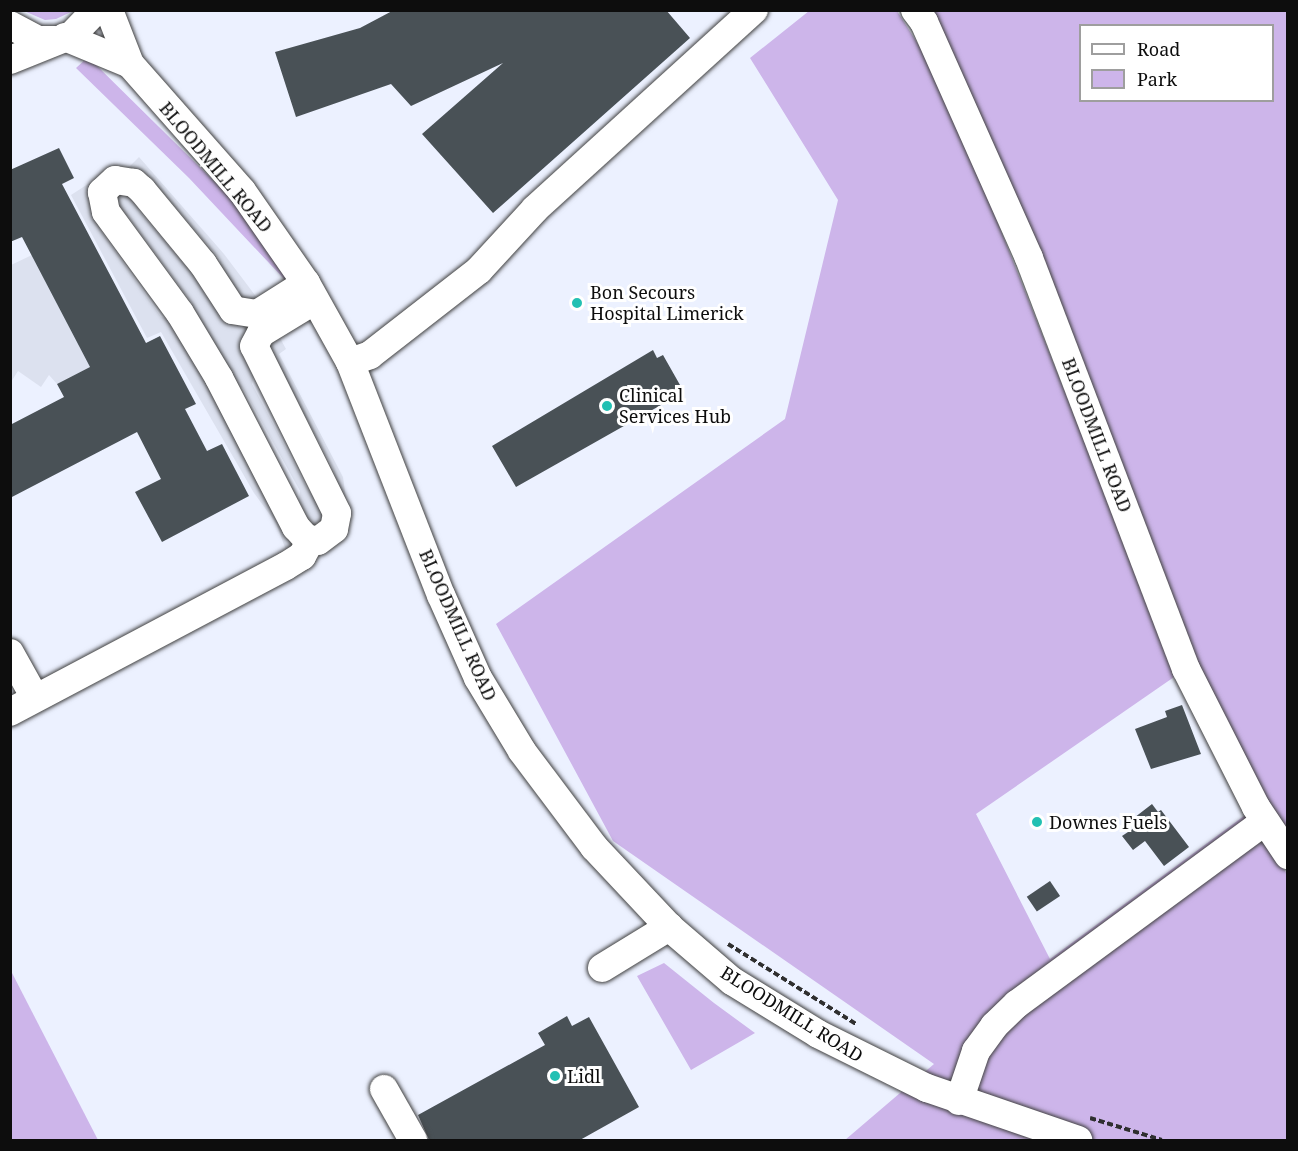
<!DOCTYPE html>
<style>
body{margin:0}
#map{position:relative;width:1298px;height:1151px;overflow:hidden;background:#ecf1ff;font-family:"Noto Serif",serif}
div>[style]{position:absolute}
.green>*{inset:0;background:#cdb5ea}
.plaza>*{inset:0;background:#dce1ef}
.building>*{inset:0;background:#495156;transform-origin:0 0}
.path>*{height:4px;margin-top:-2px;transform-origin:0;background:repeating-linear-gradient(90deg,#2f2f2f 0 6px,transparent 0 9px)}
.roads{filter:drop-shadow(0 0 2px #404040) drop-shadow(0 0 2px #404040)}
.minor>*{height:28px;margin:-14px;padding:0 14px;transform-origin:14px;border-radius:14px;background:#fff}
.dots>*{width:16px;height:16px;translate:-50% -50%;box-sizing:border-box;border:3px solid #fff;border-radius:50%}
span{translate:-50% -50%;white-space:nowrap;text-align:center;line-height:1.15;-webkit-text-stroke:6px #fff;paint-order:stroke}
.street-label{font-size:18px;color:#0d0d0d}
.poi-label{font-size:18px;color:#0d0d0d}
.left{translate:0 -50%;text-align:left}
.frame{position:absolute;inset:0;border:12px solid #0d0d0d;pointer-events:none}
.legend{position:absolute;left:1079px;top:24px;width:195px;height:78px;box-sizing:border-box;background:#fff;border:2px solid #9e9e9e;margin:0;padding:8px 10px;list-style:none;font-size:18px;color:#0d0d0d}
.legend li{display:flex;align-items:center;gap:12px;height:30px}
.legend b{width:30px;border:2px solid #9e9e9e}
</style>
<div id="map">
<div class="green">
<i style="clip-path:polygon(24px 11px,73px 11px,56px 19px,45px 20px)"></i>
<i style="clip-path:polygon(809px 11px,897px 11px,942px 82px,1177px 675px,976px 814px,1050px 959px,1248px 813px,1287px 874px,1287px 1140px,845px 1140px,934px 1064px,613px 841px,496px 624px,785px 419px,838px 200px,750px 58px)"></i>
<i style="clip-path:polygon(evenodd,933px 11px,1287px 11px,1287px 836px,1269px 808px,1198px 666px,1129px 483px,933px 11px,1080px 26px,1272px 26px,1272px 100px,1080px 100px,1080px 26px)"></i>
<i style="clip-path:polygon(88px 57px,229px 196px,286px 268px,286px 281px,189px 178px,76px 68px)"></i>
<i style="clip-path:polygon(664px 963px,714px 1003px,755px 1033px,691px 1070px,637px 976px)"></i>
<i style="clip-path:polygon(10px 971px,11px 971px,98px 1140px,11px 1140px)"></i>
</div>
<div class="plaza">
<i style="clip-path:polygon(139px 157px,224px 254px,261px 303px,286px 349px,279px 354px,343px 477px,349px 521px,333px 468px,287px 382px,255px 370px,252px 384px,307px 488px,328px 518px,310px 526px,298px 510px,300px 491px,243px 388px,230px 382px,241px 432px,238px 445px,295px 542px,287px 553px,276px 523px,254px 493px,161px 332px,147px 338px,71px 195px,105px 173px,97px 221px,101px 231px,161px 317px,177px 320px,189px 317px,192px 303px,128px 216px,115px 211px,118px 189px,136px 200px,139px 211px,200px 283px,205px 295px,220px 301px,220px 259px,149px 176px,129px 167px)"></i>
<i style="clip-path:polygon(32px 255px,90px 367px,57px 384px,49px 375px,41px 387px,18px 371px,11px 382px,11px 265px)"></i>
</div>
<div class="building">
<i style="clip-path:polygon(394px 10px,666px 10px,690px 38px,493px 213px,422px 134px,503px 63px,411px 106px,391px 84px,296px 117px,275px 52px,360px 28px)"></i>
<i style="clip-path:polygon(59px 148px,74px 178px,62px 184px,146px 343px,160px 336px,196px 404px,185px 409px,207px 451px,222px 444px,249px 496px,162px 542px,135px 492px,161px 479px,137px 432px,10px 498px,10px 425px,64px 397px,57px 384px,90px 367px,22px 237px,10px 242px,10px 170px)"></i>
<i style="clip-path:polygon(653px 350px,657px 358px,663px 355px,684px 392px,516px 487px,492px 446px)"></i>
<i style="clip-path:polygon(1182px 705px,1201px 754px,1151px 769px,1135px 729px,1167px 717px,1165px 711px)"></i>
<i style="clip-path:polygon(1152px 804px,1158px 812px,1161px 810px,1189px 847px,1164px 866px,1145px 841px,1133px 850px,1122px 836px,1134px 828px,1130px 821px)"></i>
<i style="left:1050px;top:881px;width:18px;height:28px;rotate:56deg"></i>
<i style="clip-path:polygon(567px 1016px,572px 1026px,589px 1017px,639px 1107px,580px 1140px,429px 1140px,418px 1115px,545px 1045px,538px 1033px)"></i>
</div>
<div class="path">
<i style="left:728px;top:944px;width:151px;rotate:32deg"></i>
<i style="left:1090px;top:1118px;width:75px;rotate:17deg"></i>
</div>
<div class="roads">
<div class="minor">
<i style="left:109px;top:10px;width:58px;rotate:68.7deg"></i>
<i style="left:130px;top:64px;width:169px;rotate:48.6deg"></i>
<i style="left:242px;top:191px;width:112px;rotate:55.2deg"></i>
<i style="left:306px;top:283px;width:90px;rotate:60.9deg"></i>
<i style="left:350px;top:362px;width:250px;rotate:68.7deg"></i>
<i style="left:441px;top:595px;width:91px;rotate:66deg"></i>
<i style="left:478px;top:678px;width:85px;rotate:58.9deg"></i>
<i style="left:522px;top:751px;width:120px;rotate:53.1deg"></i>
<i style="left:594px;top:847px;width:110px;rotate:46.8deg"></i>
<i style="left:669px;top:927px;width:83px;rotate:40.6deg"></i>
<i style="left:732px;top:981px;width:101px;rotate:31.6deg"></i>
<i style="left:818px;top:1034px;width:122px;rotate:26.4deg"></i>
<i style="left:927px;top:1088px;width:160px;rotate:19deg"></i>
<i style="left:915px;top:10px;width:15px;rotate:53deg"></i>
<i style="left:924px;top:22px;width:258px;rotate:66deg"></i>
<i style="left:1029px;top:258px;width:440px;rotate:69.1deg"></i>
<i style="left:1186px;top:669px;width:155px;rotate:63.1deg"></i>
<i style="left:1256px;top:807px;width:58px;rotate:56.3deg"></i>
<i style="left:10px;top:25px;width:32px;rotate:28deg"></i>
<i style="left:38px;top:40px;width:17px"></i>
<i style="left:65px;top:37px;width:70px;rotate:22.6deg"></i>
<i style="left:10px;top:60px;width:67px;rotate:-22deg"></i>
<i style="left:72px;top:35px;width:35px;rotate:-46deg"></i>
<i style="left:306px;top:283px;width:58px;rotate:147.7deg"></i>
<i style="left:257px;top:314px;width:24px;rotate:-171deg"></i>
<i style="left:233px;top:310px;width:55px;rotate:-123.1deg"></i>
<i style="left:203px;top:264px;width:96px;rotate:-129.5deg"></i>
<i style="left:142px;top:190px;width:11px;rotate:-139deg"></i>
<i style="left:134px;top:183px;width:19px;rotate:-171deg"></i>
<i style="left:115px;top:180px;width:18px;rotate:137deg"></i>
<i style="left:102px;top:192px;width:20px;rotate:79deg"></i>
<i style="left:106px;top:212px;width:125px;rotate:53.8deg"></i>
<i style="left:180px;top:313px;width:76px;rotate:59deg"></i>
<i style="left:219px;top:378px;width:168px;rotate:62.7deg"></i>
<i style="left:296px;top:527px;width:15px;rotate:48deg"></i>
<i style="left:306px;top:538px;width:12px;rotate:14deg"></i>
<i style="left:318px;top:541px;width:20px;rotate:-37deg"></i>
<i style="left:334px;top:529px;width:16px;rotate:-79deg"></i>
<i style="left:337px;top:513px;width:186px;rotate:-116.4deg"></i>
<i style="left:254px;top:346px;width:15px;rotate:-62deg"></i>
<i style="left:261px;top:333px;width:63px;rotate:-31.4deg"></i>
<i style="left:350px;top:362px;width:21px;rotate:-19deg"></i>
<i style="left:370px;top:355px;width:138px;rotate:-37.9deg"></i>
<i style="left:479px;top:270px;width:83px;rotate:-47.4deg"></i>
<i style="left:535px;top:209px;width:296px;rotate:-42.3deg"></i>
<i style="left:10px;top:653px;width:51px;rotate:60.9deg"></i>
<i style="left:10px;top:712px;width:312px;rotate:-27.9deg"></i>
<i style="left:286px;top:566px;width:19px;rotate:-32deg"></i>
<i style="left:302px;top:556px;width:18px;rotate:-61deg"></i>
<i style="left:602px;top:968px;width:79px;rotate:-31.5deg"></i>
<i style="left:384px;top:1089px;width:59px;rotate:60.4deg"></i>
<i style="left:959px;top:1101px;width:53px;rotate:-71.2deg"></i>
<i style="left:976px;top:1051px;width:31px;rotate:-54deg"></i>
<i style="left:994px;top:1026px;width:32px;rotate:-44deg"></i>
<i style="left:1017px;top:1004px;width:308px;rotate:-36.4deg"></i>
</div>
</div>
<div class="dots">
<i style="left:577px;top:303px;background:#22c0b3"></i>
<i style="left:607px;top:406px;background:#22c0b3"></i>
<i style="left:1037px;top:822px;background:#22c0b3"></i>
<i style="left:555px;top:1076px;background:#22c0b3"></i>
</div>
<div class="street-label">
<span style="left:216px;top:167px;rotate:50deg">BLOODMILL ROAD</span>
<span style="left:1097px;top:435px;rotate:69deg">BLOODMILL ROAD</span>
<span style="left:458px;top:625px;rotate:66deg">BLOODMILL ROAD</span>
<span style="left:792px;top:1014px;rotate:32deg">BLOODMILL ROAD</span>
</div>
<div class="poi-label">
<span class="left" style="left:590px;top:303px">Bon Secours<br>Hospital Limerick</span>
<span class="left" style="left:619px;top:406px">Clinical<br>Services Hub</span>
<span class="left" style="left:1049px;top:822px">Downes Fuels</span>
<span class="left" style="left:567px;top:1076px">Lidl</span>
</div>
<div class="frame"></div>
<ul class="legend">
<li><b style="height:8px;background:#fff"></b>Road</li>
<li><b style="height:16px;background:#cdb5ea"></b>Park</li>
</ul>
</div>
